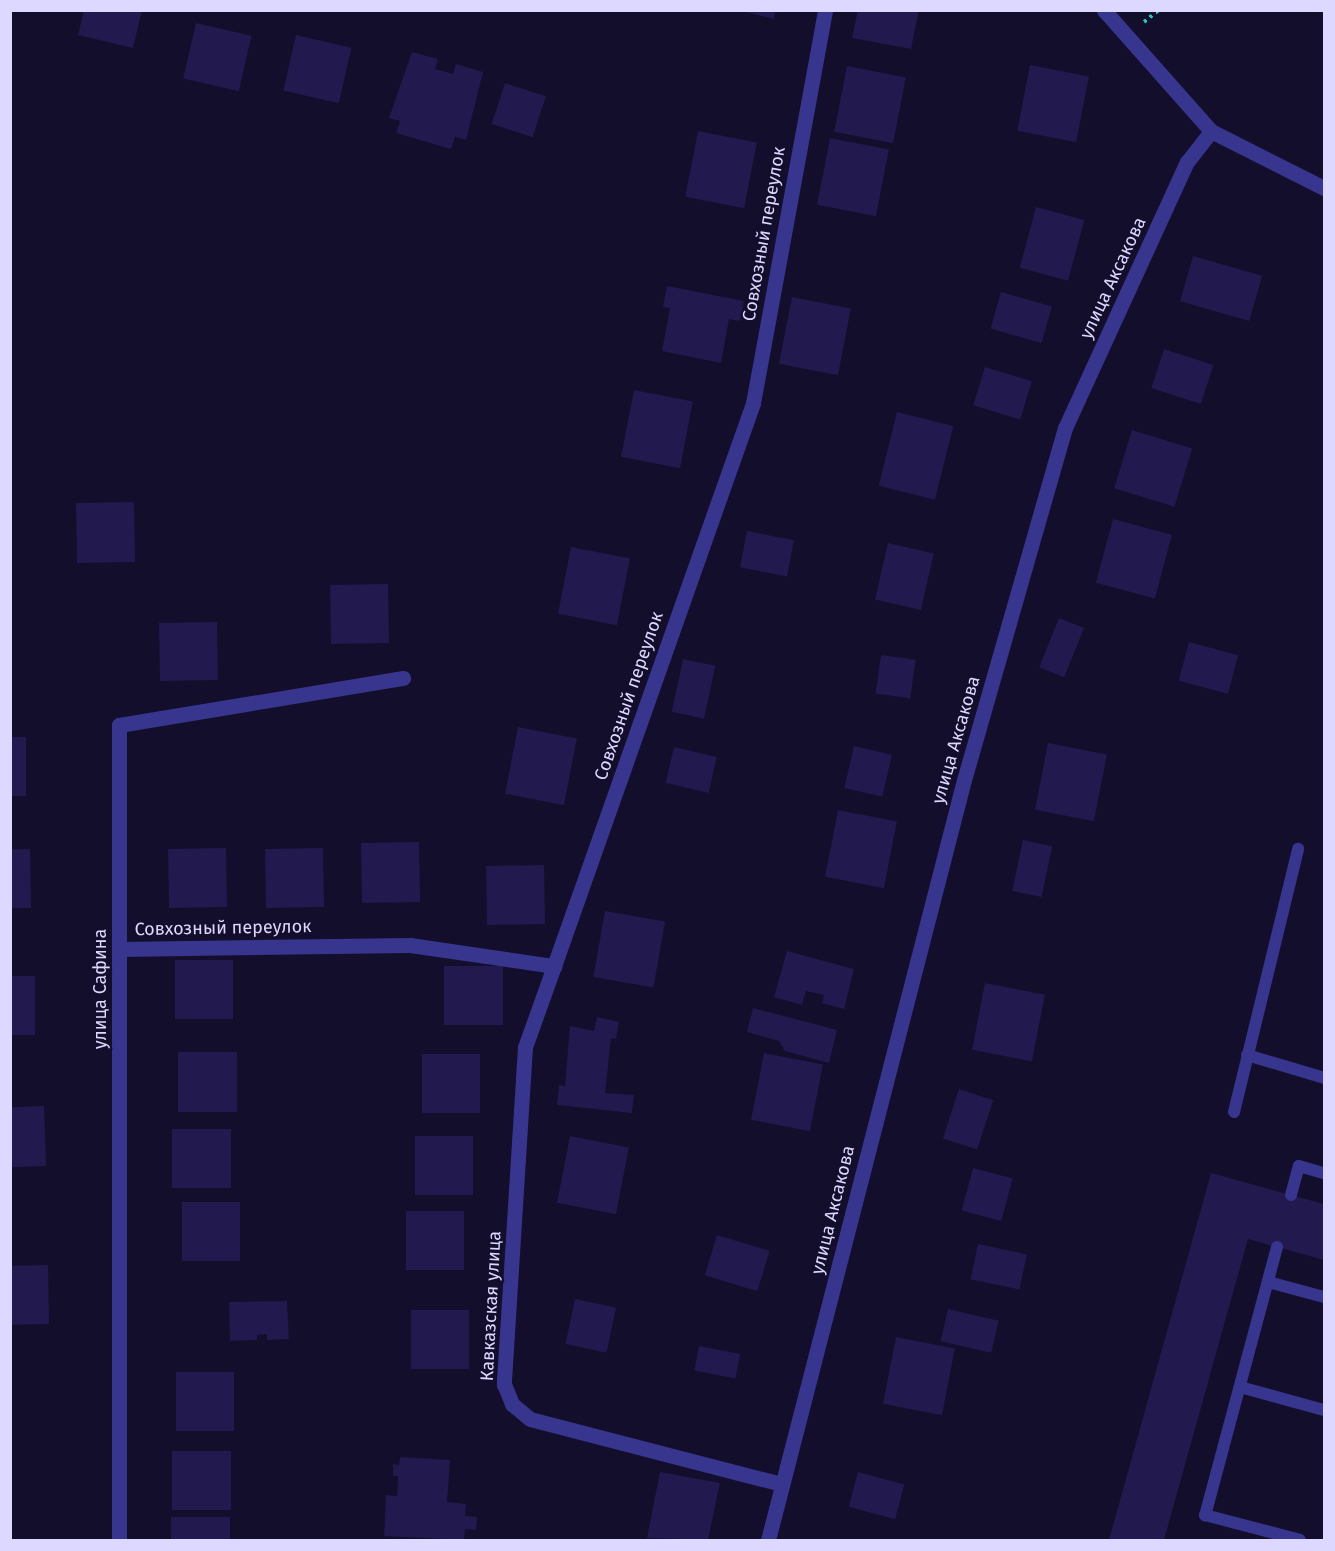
<!DOCTYPE html>
<meta charset="utf-8">
<style>
body{margin:0}
#map{position:relative;width:1335px;height:1551px;overflow:hidden;background:#130e2b;font-family:"Fira Sans",sans-serif}
div>[style]{position:absolute}
.building>*{inset:0;background:#22194e;transform-origin:0 0}
.path>*{height:4px;margin-top:-2px;transform-origin:0;background:repeating-linear-gradient(90deg,#25c6b9 0 3px,transparent 0 7.5px)}
.lane>*{height:12px;margin:-6px;padding:0 6px;transform-origin:6px;border-radius:6px;background:#37358e}
.street>*{height:15px;margin:-7.5px;padding:0 7.5px;transform-origin:7.5px;border-radius:7.5px;background:#37358e}
span{translate:-50% -50%;white-space:nowrap;text-align:center;line-height:1.15;-webkit-text-stroke:4.5px #130e2b;paint-order:stroke}
.street-label{font-size:18px;color:#dcd8ff}
.frame{position:absolute;inset:0;border:12px solid #dcd8ff;pointer-events:none}
</style>
<div id="map">
<div class="building">
<i style="clip-path:polygon(84px 10px,142px 10px,133px 48px,78px 35px)"></i>
<i style="clip-path:polygon(739px 10px,775px 10px,774px 19px)"></i>
<i style="clip-path:polygon(858px 10px,919px 10px,911px 49px,852px 38px)"></i>
<i style="left:196px;top:23px;width:57px;height:57px;rotate:13deg"></i>
<i style="left:296px;top:35px;width:57px;height:57px;rotate:13deg"></i>
<i style="clip-path:polygon(412px 52px,438px 59px,435px 69px,453px 74px,456px 64px,483px 72px,466px 140px,455px 137px,451px 149px,396px 133px,400px 121px,389px 118px)"></i>
<i style="left:1030px;top:65px;width:60px;height:67px;rotate:11deg"></i>
<i style="left:847px;top:66px;width:60px;height:67px;rotate:11deg"></i>
<i style="left:505px;top:83px;width:43px;height:43px;rotate:18deg"></i>
<i style="left:698px;top:131px;width:60px;height:67px;rotate:11deg"></i>
<i style="left:830px;top:138px;width:60px;height:68px;rotate:11deg"></i>
<i style="left:1036px;top:207px;width:50px;height:63px;rotate:15deg"></i>
<i style="left:1193px;top:256px;width:72px;height:47px;rotate:16deg"></i>
<i style="clip-path:polygon(667px 286px,744px 301px,740px 321px,729px 319px,721px 363px,662px 351px,670px 308px,663px 307px)"></i>
<i style="left:1001px;top:292px;width:53px;height:38px;rotate:16deg"></i>
<i style="left:792px;top:297px;width:60px;height:68px;rotate:11deg"></i>
<i style="left:1164px;top:349px;width:52px;height:41px;rotate:18deg"></i>
<i style="left:985px;top:367px;width:49px;height:40px;rotate:17deg"></i>
<i style="left:634px;top:390px;width:60px;height:68px;rotate:11deg"></i>
<i style="left:897px;top:412px;width:58px;height:76px;rotate:14deg"></i>
<i style="left:1132px;top:430px;width:63px;height:61px;rotate:17deg"></i>
<i style="left:134px;top:502px;width:60px;height:58px;rotate:89deg"></i>
<i style="left:1113px;top:519px;width:61px;height:66px;rotate:15deg"></i>
<i style="left:747px;top:531px;width:48px;height:37px;rotate:11deg"></i>
<i style="left:888px;top:543px;width:47px;height:58px;rotate:13deg"></i>
<i style="left:571px;top:547px;width:60px;height:68px;rotate:11deg"></i>
<i style="left:388px;top:584px;width:59px;height:58px;rotate:89deg"></i>
<i style="left:1059px;top:618px;width:27px;height:53px;rotate:22deg"></i>
<i style="left:217px;top:622px;width:58px;height:58px;rotate:89deg"></i>
<i style="left:1189px;top:642px;width:51px;height:40px;rotate:15deg"></i>
<i style="left:881px;top:655px;width:35px;height:39px;rotate:8deg"></i>
<i style="left:683px;top:659px;width:33px;height:54px;rotate:12deg"></i>
<i style="left:518px;top:727px;width:60px;height:68px;rotate:11deg"></i>
<i style="left:10px;top:737px;width:16px;height:59px"></i>
<i style="left:1048px;top:743px;width:60px;height:68px;rotate:11deg"></i>
<i style="left:854px;top:746px;width:39px;height:43px;rotate:13deg"></i>
<i style="left:674px;top:747px;width:44px;height:37px;rotate:13deg"></i>
<i style="left:838px;top:810px;width:60px;height:68px;rotate:11deg"></i>
<i style="left:1023px;top:840px;width:30px;height:52px;rotate:12deg"></i>
<i style="left:419px;top:842px;width:60px;height:58px;rotate:89deg"></i>
<i style="left:226px;top:848px;width:59px;height:58px;rotate:89deg"></i>
<i style="left:323px;top:848px;width:59px;height:58px;rotate:89deg"></i>
<i style="left:30px;top:849px;width:59px;height:20px;rotate:89deg"></i>
<i style="left:544px;top:865px;width:59px;height:58px;rotate:89deg"></i>
<i style="left:605px;top:911px;width:61px;height:67px;rotate:10deg"></i>
<i style="clip-path:polygon(787px 951px,854px 969px,844px 1009px,822px 1003px,824px 995px,806px 991px,802px 1005px,774px 997px)"></i>
<i style="left:175px;top:960px;width:58px;height:59px"></i>
<i style="left:444px;top:966px;width:59px;height:59px"></i>
<i style="left:10px;top:976px;width:25px;height:59px"></i>
<i style="left:985px;top:983px;width:61px;height:68px;rotate:11deg"></i>
<i style="clip-path:polygon(753px 1008px,837px 1030px,829px 1063px,785px 1051px,779px 1041px,747px 1032px)"></i>
<i style="clip-path:polygon(597px 1017px,619px 1022px,616px 1039px,611px 1038px,605px 1093px,634px 1095px,632px 1113px,557px 1105px,559px 1085px,565px 1086px,570px 1026px,594px 1031px)"></i>
<i style="left:178px;top:1052px;width:59px;height:60px"></i>
<i style="left:764px;top:1053px;width:60px;height:68px;rotate:11deg"></i>
<i style="left:422px;top:1054px;width:58px;height:59px"></i>
<i style="left:959px;top:1089px;width:36px;height:52px;rotate:18deg"></i>
<i style="left:44px;top:1106px;width:60px;height:34px;rotate:88deg"></i>
<i style="left:172px;top:1129px;width:59px;height:59px"></i>
<i style="left:415px;top:1136px;width:58px;height:59px"></i>
<i style="left:570px;top:1136px;width:60px;height:68px;rotate:11deg"></i>
<i style="left:973px;top:1168px;width:41px;height:44px;rotate:15deg"></i>
<i style="clip-path:polygon(1211px 1173px,1324px 1204px,1324px 1260px,1248px 1239px,1164px 1540px,1109px 1540px)"></i>
<i style="left:182px;top:1202px;width:58px;height:59px"></i>
<i style="left:406px;top:1211px;width:58px;height:59px"></i>
<i style="left:717px;top:1235px;width:55px;height:42px;rotate:17deg"></i>
<i style="left:978px;top:1244px;width:50px;height:36px;rotate:12deg"></i>
<i style="left:48px;top:1265px;width:59px;height:38px;rotate:89deg"></i>
<i style="left:575px;top:1299px;width:42px;height:46px;rotate:12deg"></i>
<i style="clip-path:polygon(287px 1301px,289px 1339px,267px 1340px,267px 1334px,257px 1335px,257px 1340px,230px 1341px,229px 1302px)"></i>
<i style="left:948px;top:1309px;width:52px;height:33px;rotate:13deg"></i>
<i style="left:411px;top:1310px;width:58px;height:59px"></i>
<i style="left:896px;top:1337px;width:60px;height:68px;rotate:11deg"></i>
<i style="left:699px;top:1346px;width:42px;height:25px;rotate:11deg"></i>
<i style="left:176px;top:1372px;width:58px;height:59px"></i>
<i style="left:172px;top:1451px;width:59px;height:59px"></i>
<i style="clip-path:polygon(400px 1457px,450px 1460px,447px 1502px,466px 1504px,465px 1516px,477px 1517px,476px 1530px,465px 1529px,464px 1540px,384px 1536px,386px 1495px,397px 1496px,398px 1476px,393px 1476px,393px 1464px,399px 1465px)"></i>
<i style="clip-path:polygon(660px 1472px,720px 1483px,708px 1540px,647px 1538px)"></i>
<i style="left:858px;top:1472px;width:48px;height:36px;rotate:15deg"></i>
<i style="left:171px;top:1517px;width:59px;height:23px"></i>
</div>
<div class="path">
<i style="left:1144px;top:22px;width:19px;rotate:-39deg"></i>
</div>
<div class="lane">
<i style="left:1247px;top:1055px;width:80px;rotate:16.6deg"></i>
<i style="left:1234px;top:1112px;width:271px;rotate:-76.3deg"></i>
<i style="left:1291px;top:1195px;width:30px;rotate:-75deg"></i>
<i style="left:1299px;top:1166px;width:26px;rotate:16deg"></i>
<i style="left:1277px;top:1247px;width:278px;rotate:105deg"></i>
<i style="left:1205px;top:1515px;width:98px;rotate:14.7deg"></i>
<i style="left:1268px;top:1282px;width:58px;rotate:15deg"></i>
<i style="left:1240px;top:1387px;width:87px;rotate:15.3deg"></i>
</div>
<div class="street">
<i style="left:1211px;top:131px;width:127px;rotate:26.8deg"></i>
<i style="left:119px;top:949px;width:291px;rotate:-0.8deg"></i>
<i style="left:410px;top:945px;width:146px;rotate:8.3deg"></i>
<i style="left:554px;top:966px;width:597px;rotate:-70.53deg"></i>
<i style="left:753px;top:403px;width:400px;rotate:-79.6deg"></i>
<i style="left:554px;top:966px;width:86px;rotate:109.7deg"></i>
<i style="left:525px;top:1047px;width:338px;rotate:93.6deg"></i>
<i style="left:504px;top:1384px;width:22px;rotate:68deg"></i>
<i style="left:512px;top:1404px;width:23px;rotate:40deg"></i>
<i style="left:530px;top:1419px;width:260px;rotate:14.5deg"></i>
<i style="left:119px;top:1540px;width:815px;rotate:-90deg"></i>
<i style="left:119px;top:725px;width:288px;rotate:-9.4deg"></i>
<i style="left:768px;top:1540px;width:785px;rotate:-75.54deg"></i>
<i style="left:964px;top:780px;width:366px;rotate:-74deg"></i>
<i style="left:1065px;top:428px;width:293px;rotate:-65.4deg"></i>
<i style="left:1187px;top:162px;width:39px;rotate:-52deg"></i>
<i style="left:1211px;top:131px;width:162px;rotate:-131.5deg"></i>
</div>
<div class="street-label">
<span style="left:764px;top:234px;rotate:-80deg">Совхозный переулок</span>
<span style="left:1113px;top:278px;rotate:-65deg">улица Аксакова</span>
<span style="left:629px;top:696px;rotate:-71deg">Совхозный переулок</span>
<span style="left:956px;top:740px;rotate:-74deg">улица Аксакова</span>
<span style="left:223px;top:928px;rotate:-1deg">Совхозный переулок</span>
<span style="left:100px;top:989px;rotate:-90deg">улица Сафина</span>
<span style="left:833px;top:1210px;rotate:-76deg">улица Аксакова</span>
<span style="left:491px;top:1306px;rotate:-87deg">Кавказская улица</span>
</div>
<div class="frame"></div>
</div>
